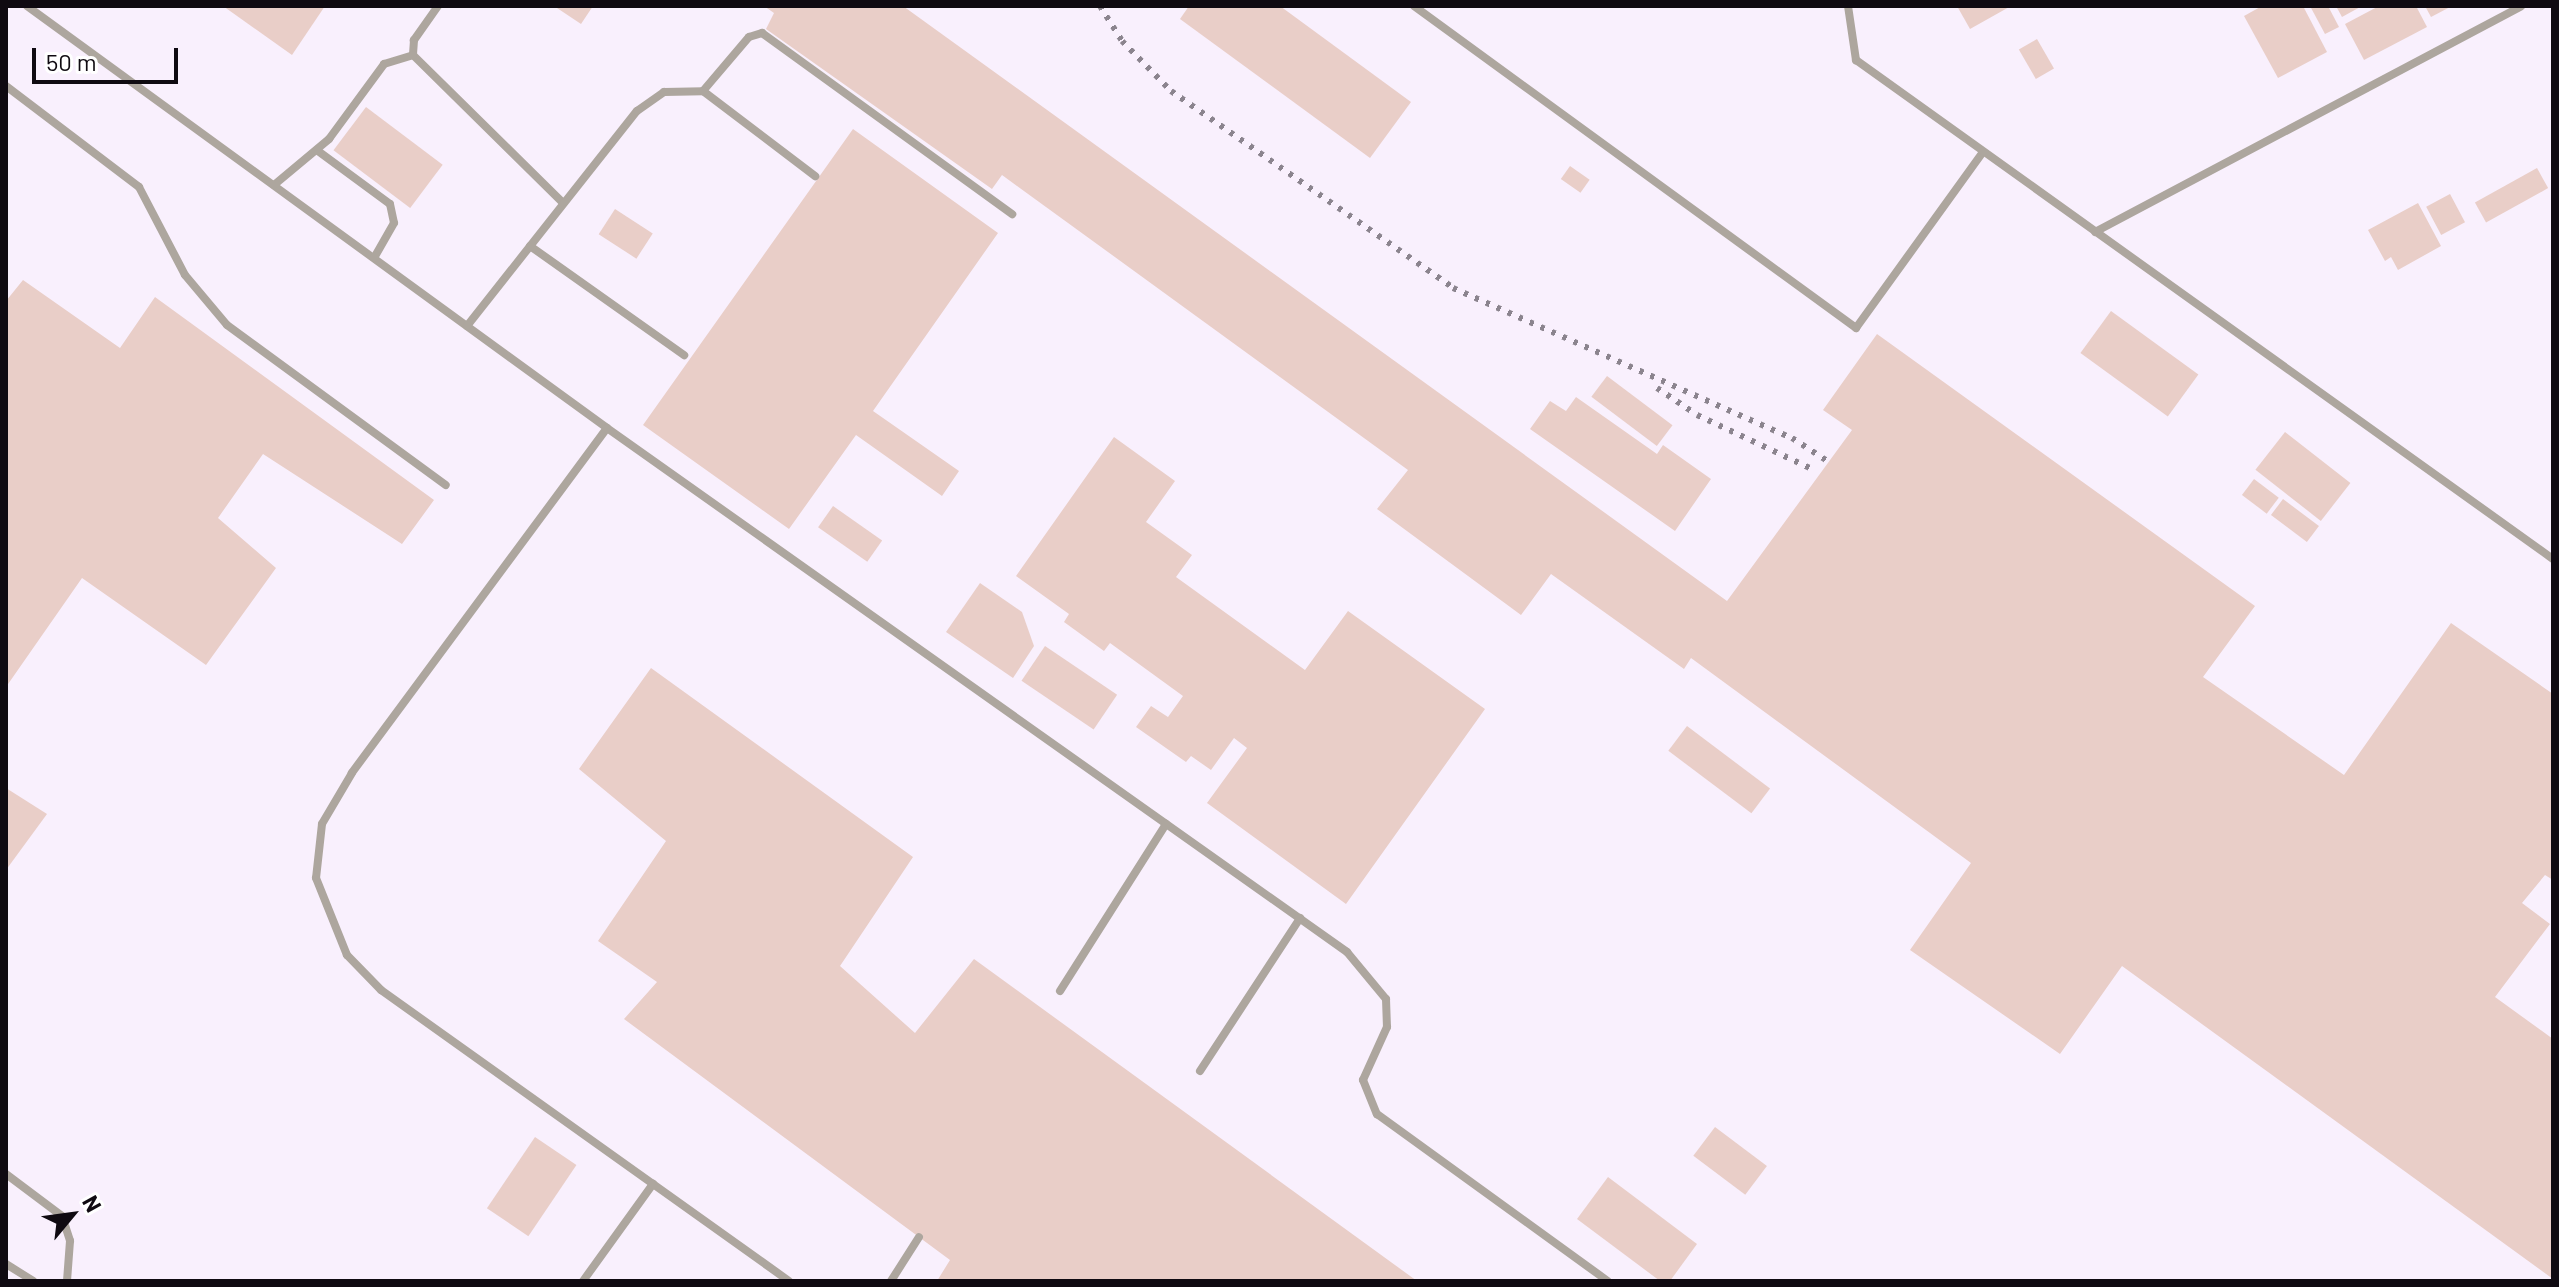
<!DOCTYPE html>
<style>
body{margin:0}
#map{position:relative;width:2559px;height:1287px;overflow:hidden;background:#f9f0fd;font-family:Barlow,sans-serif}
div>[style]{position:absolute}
.building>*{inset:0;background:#e9cec8;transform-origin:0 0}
.service>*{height:8px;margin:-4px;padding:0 4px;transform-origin:4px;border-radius:4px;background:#ada69e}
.rail>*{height:6px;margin-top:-3px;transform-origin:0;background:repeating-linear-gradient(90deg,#8b848e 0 4px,transparent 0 12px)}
span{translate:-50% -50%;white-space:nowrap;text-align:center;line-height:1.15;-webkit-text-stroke:6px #fff;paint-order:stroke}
.frame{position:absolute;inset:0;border:8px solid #0f0a11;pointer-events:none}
.north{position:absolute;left:32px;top:1175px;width:80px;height:80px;-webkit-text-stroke:6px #fff;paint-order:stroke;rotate:61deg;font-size:22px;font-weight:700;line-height:32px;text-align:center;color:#0f0a11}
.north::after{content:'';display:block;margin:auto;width:28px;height:36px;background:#0f0a11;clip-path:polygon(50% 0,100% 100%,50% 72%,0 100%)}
.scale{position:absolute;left:32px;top:48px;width:146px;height:36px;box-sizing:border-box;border:4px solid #0f0a11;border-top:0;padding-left:10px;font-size:24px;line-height:28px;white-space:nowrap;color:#0f0a11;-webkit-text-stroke:6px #fff;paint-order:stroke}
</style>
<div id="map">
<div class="building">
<i style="clip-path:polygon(223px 6px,325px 6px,292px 55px)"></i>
<i style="clip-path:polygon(554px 6px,593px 6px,581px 24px)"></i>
<i style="clip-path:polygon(764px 6px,903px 6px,1727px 601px,1852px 430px,1823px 410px,1877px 334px,2255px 606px,2203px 677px,2344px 775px,2451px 623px,2553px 694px,2553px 880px,2545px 875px,2522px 903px,2550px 924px,2495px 997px,2553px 1039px,2553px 1279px,2122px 966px,2060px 1054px,1910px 950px,1971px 863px,1691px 658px,1684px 669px,1551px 574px,1521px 615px,1377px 509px,1408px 470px,1002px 175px,992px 189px,766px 29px,774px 13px)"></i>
<i style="clip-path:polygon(1189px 6px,1280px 6px,1411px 102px,1370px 158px,1180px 19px)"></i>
<i style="clip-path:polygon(1957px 6px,2011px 6px,1970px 29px)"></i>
<i style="clip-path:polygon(2262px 6px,2303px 6px,2327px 52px,2278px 78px,2244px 16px)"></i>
<i style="clip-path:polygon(2310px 6px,2328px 6px,2339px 27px,2325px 34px)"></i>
<i style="clip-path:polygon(2336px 6px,2362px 6px,2342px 17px)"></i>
<i style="clip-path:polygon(2379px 6px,2416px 6px,2427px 27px,2364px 60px,2345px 24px)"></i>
<i style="clip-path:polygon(2425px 6px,2452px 6px,2431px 17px)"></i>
<i style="left:2037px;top:39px;width:34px;height:21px;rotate:60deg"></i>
<i style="left:366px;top:107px;width:96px;height:54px;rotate:37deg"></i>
<i style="clip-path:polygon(853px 129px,998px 233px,873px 411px,959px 471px,942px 496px,856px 435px,789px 529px,643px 425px)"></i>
<i style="left:1570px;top:166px;width:24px;height:16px;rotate:35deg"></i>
<i style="left:2537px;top:168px;width:23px;height:71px;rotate:61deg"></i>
<i style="left:2450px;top:194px;width:32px;height:27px;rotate:62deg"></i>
<i style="clip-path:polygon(2418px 203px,2441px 246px,2398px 270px,2391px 257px,2385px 261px,2368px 230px)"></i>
<i style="left:615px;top:209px;width:45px;height:30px;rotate:33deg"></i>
<i style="clip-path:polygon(23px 280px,120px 348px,155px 297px,434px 500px,402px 544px,263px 454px,218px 518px,276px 568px,206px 665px,82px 578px,6px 687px,6px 301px)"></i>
<i style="left:2111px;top:311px;width:108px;height:52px;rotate:36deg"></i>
<i style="left:1607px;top:376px;width:82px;height:26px;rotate:37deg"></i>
<i style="clip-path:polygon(1576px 397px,1657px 454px,1663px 445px,1711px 479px,1675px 531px,1530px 429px,1550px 401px,1566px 411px)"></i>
<i style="left:2285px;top:432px;width:83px;height:48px;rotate:38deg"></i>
<i style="clip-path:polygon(1114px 437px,1175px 481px,1146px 522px,1192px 555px,1176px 577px,1305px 670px,1348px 611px,1485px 709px,1346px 904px,1207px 803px,1247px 748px,1234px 738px,1211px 770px,1191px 756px,1186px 762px,1136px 727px,1151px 706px,1168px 717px,1183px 696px,1110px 643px,1104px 651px,1064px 622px,1069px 614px,1016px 576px)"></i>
<i style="left:2254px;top:479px;width:31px;height:20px;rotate:37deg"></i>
<i style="left:2283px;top:499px;width:45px;height:20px;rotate:37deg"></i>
<i style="left:833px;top:506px;width:60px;height:26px;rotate:35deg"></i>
<i style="clip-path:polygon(980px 583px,1022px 612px,1034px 646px,1013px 678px,946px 632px)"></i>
<i style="left:1045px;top:646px;width:87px;height:42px;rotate:34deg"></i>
<i style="clip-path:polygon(651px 668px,913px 857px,840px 966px,915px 1033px,974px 959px,1417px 1281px,937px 1281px,950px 1260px,624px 1019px,657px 982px,598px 941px,666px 841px,579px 769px)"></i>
<i style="left:1687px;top:726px;width:104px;height:31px;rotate:37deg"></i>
<i style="clip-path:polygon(6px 788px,47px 814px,6px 870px)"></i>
<i style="left:1715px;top:1127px;width:65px;height:36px;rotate:37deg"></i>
<i style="left:535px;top:1137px;width:50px;height:86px;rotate:34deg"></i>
<i style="clip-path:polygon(1608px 1177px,1697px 1244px,1670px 1281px,1660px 1281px,1577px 1219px)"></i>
</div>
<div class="service">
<i style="left:27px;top:6px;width:717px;rotate:36.04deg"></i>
<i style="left:607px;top:428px;width:907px;rotate:35.3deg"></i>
<i style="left:1347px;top:952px;width:61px;rotate:50.3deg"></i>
<i style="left:1386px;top:999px;width:28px;rotate:88deg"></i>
<i style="left:1387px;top:1027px;width:58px;rotate:114.4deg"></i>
<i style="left:1363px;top:1080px;width:37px;rotate:68deg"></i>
<i style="left:1377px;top:1114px;width:285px;rotate:35.9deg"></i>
<i style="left:438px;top:6px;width:42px;rotate:125.2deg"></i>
<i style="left:414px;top:40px;width:15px;rotate:94deg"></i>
<i style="left:413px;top:55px;width:211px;rotate:44.6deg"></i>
<i style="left:1414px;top:6px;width:547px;rotate:36.07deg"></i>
<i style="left:1856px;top:328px;width:217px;rotate:-54.2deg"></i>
<i style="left:1848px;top:6px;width:55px;rotate:81.6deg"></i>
<i style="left:1856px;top:60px;width:857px;rotate:35.6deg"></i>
<i style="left:6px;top:86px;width:167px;rotate:37.2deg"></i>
<i style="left:139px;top:187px;width:99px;rotate:62.4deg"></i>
<i style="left:185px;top:275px;width:65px;rotate:50deg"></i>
<i style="left:227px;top:325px;width:271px;rotate:36.2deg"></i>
<i style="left:703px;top:91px;width:71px;rotate:-49.6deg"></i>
<i style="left:749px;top:37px;width:14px;rotate:-17deg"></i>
<i style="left:762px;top:33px;width:309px;rotate:35.9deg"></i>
<i style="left:318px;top:151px;width:89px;rotate:36.4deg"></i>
<i style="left:390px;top:204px;width:19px;rotate:78deg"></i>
<i style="left:394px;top:223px;width:40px;rotate:119.7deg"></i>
<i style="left:274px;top:185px;width:72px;rotate:-39.9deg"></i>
<i style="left:329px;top:139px;width:93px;rotate:-53.7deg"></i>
<i style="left:384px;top:64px;width:30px;rotate:-17deg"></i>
<i style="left:2095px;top:232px;width:482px;rotate:-27.9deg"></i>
<i style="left:530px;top:246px;width:189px;rotate:35.3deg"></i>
<i style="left:467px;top:326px;width:274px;rotate:-51.7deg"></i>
<i style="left:637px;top:111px;width:33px;rotate:-35deg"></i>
<i style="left:664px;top:92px;width:39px;rotate:-1deg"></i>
<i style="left:703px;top:91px;width:141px;rotate:37.2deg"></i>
<i style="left:607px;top:428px;width:429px;rotate:126.5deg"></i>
<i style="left:352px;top:773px;width:59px;rotate:120.5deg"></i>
<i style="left:322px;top:824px;width:54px;rotate:96.3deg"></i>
<i style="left:316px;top:878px;width:83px;rotate:68.1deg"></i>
<i style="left:347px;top:955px;width:49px;rotate:45.8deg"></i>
<i style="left:381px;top:990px;width:501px;rotate:35.5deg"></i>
<i style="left:1060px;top:991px;width:198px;rotate:-57.6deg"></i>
<i style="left:1200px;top:1071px;width:183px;rotate:-56.8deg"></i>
<i style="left:6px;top:1174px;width:70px;rotate:36.9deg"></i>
<i style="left:62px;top:1216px;width:26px;rotate:72deg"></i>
<i style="left:70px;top:1241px;width:40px;rotate:94.3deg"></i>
<i style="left:6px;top:1264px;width:32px;rotate:32deg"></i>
<i style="left:583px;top:1281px;width:120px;rotate:-54.2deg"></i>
<i style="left:891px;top:1281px;width:52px;rotate:-57.5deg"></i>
</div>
<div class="rail">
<i style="left:1100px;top:6px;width:41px;rotate:57.8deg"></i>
<i style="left:1122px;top:41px;width:70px;rotate:45.6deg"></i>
<i style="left:1171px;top:91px;width:344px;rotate:34.9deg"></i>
<i style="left:1453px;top:288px;width:371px;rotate:23.9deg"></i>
<i style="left:1792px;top:438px;width:44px;rotate:33deg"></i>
<i style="left:1657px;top:388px;width:48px;rotate:34deg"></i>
<i style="left:1697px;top:415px;width:127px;rotate:25.2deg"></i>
</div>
<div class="frame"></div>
<div class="north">N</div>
<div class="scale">50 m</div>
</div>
